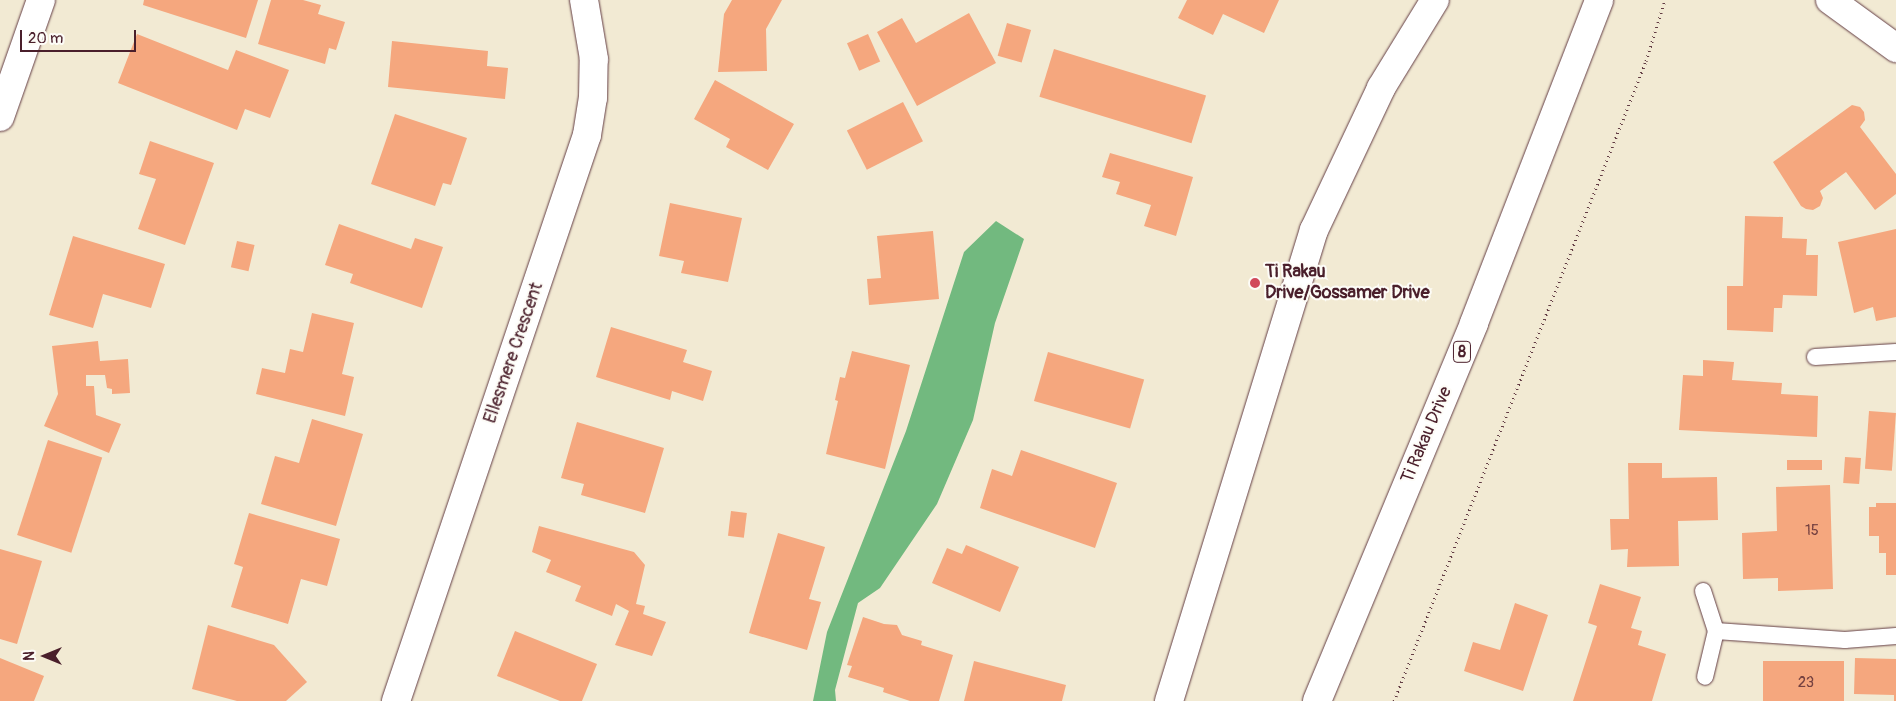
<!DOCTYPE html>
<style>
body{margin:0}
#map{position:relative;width:1896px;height:701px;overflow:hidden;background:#f2ead3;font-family:Pangolin,sans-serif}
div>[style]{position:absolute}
.forest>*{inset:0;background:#72b97f}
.building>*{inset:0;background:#f5a77e;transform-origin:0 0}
.path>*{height:3px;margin-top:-1.5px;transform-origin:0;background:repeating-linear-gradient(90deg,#633d44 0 1px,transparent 0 5px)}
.roads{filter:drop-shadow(0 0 1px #633d44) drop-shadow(0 0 1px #633d44)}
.service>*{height:16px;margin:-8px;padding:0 8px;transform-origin:8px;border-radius:8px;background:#fff}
.minor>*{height:28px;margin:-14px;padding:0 14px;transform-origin:14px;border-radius:14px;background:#fff}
.primary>*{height:28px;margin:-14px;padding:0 14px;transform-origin:14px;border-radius:14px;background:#fff}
.dots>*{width:14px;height:14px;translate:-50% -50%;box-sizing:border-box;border:2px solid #fdfcf7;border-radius:50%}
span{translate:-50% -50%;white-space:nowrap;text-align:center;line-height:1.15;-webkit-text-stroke:4px #fdfcf7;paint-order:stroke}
.number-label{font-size:15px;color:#754140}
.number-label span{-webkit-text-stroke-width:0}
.shield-label span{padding:1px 4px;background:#fdfcf7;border:1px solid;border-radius:4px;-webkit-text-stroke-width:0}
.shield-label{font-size:16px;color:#4a1f2b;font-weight:700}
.poi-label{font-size:18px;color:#4a1f2b;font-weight:700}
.left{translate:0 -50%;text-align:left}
.street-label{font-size:18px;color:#4a1f2b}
.north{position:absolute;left:20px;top:631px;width:50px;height:50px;-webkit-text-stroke:4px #fdfcf7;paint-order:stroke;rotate:270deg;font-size:14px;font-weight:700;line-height:20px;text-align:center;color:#4a1f2b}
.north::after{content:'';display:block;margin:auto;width:18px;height:22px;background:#4a1f2b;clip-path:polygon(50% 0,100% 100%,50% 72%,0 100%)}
.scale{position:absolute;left:20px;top:30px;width:116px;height:22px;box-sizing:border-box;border:2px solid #4a1f2b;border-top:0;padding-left:6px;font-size:15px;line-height:18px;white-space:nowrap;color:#4a1f2b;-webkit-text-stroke:4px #fdfcf7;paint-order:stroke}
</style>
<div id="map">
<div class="forest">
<i style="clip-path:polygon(996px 221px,1024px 239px,995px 323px,973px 420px,937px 504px,880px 588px,858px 603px,835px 690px,836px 701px,813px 701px,827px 632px,906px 431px,964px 252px)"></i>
</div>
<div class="building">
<i style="clip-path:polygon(144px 0,258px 0,246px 38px,143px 5px)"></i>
<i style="clip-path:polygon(271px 0,303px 0,321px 5px,318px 14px,345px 22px,336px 50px,329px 48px,325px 64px,258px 44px)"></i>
<i style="clip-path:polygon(732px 0,782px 0,766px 29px,767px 71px,718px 72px,724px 14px)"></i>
<i style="clip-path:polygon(1187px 0,1279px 0,1264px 33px,1223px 14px,1213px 35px,1178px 18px)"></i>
<i style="clip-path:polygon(969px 13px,996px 63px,917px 106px,877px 32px,902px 18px,916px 43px)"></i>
<i style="left:1007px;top:23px;width:25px;height:34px;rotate:16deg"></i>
<i style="clip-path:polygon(137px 34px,228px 70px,236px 50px,289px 70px,270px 118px,245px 109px,237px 130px,118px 83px)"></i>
<i style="left:868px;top:34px;width:30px;height:23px;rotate:66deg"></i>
<i style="clip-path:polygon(392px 41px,488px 51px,487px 66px,508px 68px,505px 99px,388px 87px)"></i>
<i style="left:1054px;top:49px;width:159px;height:50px;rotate:17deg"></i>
<i style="clip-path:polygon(715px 80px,794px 124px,768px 170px,726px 147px,730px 139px,694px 119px)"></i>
<i style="left:903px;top:102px;width:44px;height:63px;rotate:63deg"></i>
<i style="clip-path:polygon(1852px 105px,1860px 107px,1864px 112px,1865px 120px,1860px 127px,1896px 174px,1896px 194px,1875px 210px,1846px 172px,1820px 191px,1823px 198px,1820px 206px,1813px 210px,1806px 209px,1801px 206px,1773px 162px)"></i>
<i style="clip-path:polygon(395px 114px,467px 138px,451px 185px,443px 183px,435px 206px,371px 184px)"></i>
<i style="clip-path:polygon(150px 141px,214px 163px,185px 245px,138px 229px,156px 179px,139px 174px)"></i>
<i style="clip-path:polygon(1110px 153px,1193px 177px,1176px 236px,1144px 226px,1151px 205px,1116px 194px,1120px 182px,1102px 177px)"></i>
<i style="clip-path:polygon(670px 203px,742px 218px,728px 282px,681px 273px,684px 261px,659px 256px)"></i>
<i style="clip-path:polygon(1745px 216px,1783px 217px,1782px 238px,1807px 239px,1806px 255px,1818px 255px,1817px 296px,1783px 295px,1782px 308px,1774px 308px,1773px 332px,1727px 330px,1727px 286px,1743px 286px)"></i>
<i style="clip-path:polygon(339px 224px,411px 249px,415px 238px,443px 247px,422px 308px,350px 283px,353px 274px,325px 265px)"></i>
<i style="clip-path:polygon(1896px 229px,1896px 317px,1876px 321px,1873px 307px,1854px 313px,1838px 242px)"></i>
<i style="clip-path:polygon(933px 231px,939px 299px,869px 305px,867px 279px,881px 278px,877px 236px)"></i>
<i style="clip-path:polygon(73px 236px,165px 264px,151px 308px,103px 294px,93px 328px,49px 315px)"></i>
<i style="left:237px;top:241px;width:18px;height:27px;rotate:13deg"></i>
<i style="clip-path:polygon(312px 313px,354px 323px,342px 374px,354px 377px,345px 416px,256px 394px,262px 368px,285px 373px,290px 349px,303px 352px)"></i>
<i style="clip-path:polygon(611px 327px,687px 350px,683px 362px,712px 371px,703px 401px,672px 391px,670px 400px,596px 377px)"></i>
<i style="clip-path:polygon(98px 341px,100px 361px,128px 359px,130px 393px,112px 394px,112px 389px,107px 388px,105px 375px,86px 375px,86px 386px,94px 386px,96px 415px,121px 424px,109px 453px,44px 426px,58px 394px,52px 346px)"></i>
<i style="clip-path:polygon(852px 351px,910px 365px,885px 469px,826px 454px,838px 401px,835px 400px,840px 377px,845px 378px)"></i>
<i style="left:1048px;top:352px;width:100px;height:51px;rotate:16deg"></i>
<i style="clip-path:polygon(1703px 360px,1734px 362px,1732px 380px,1782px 383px,1781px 394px,1818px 396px,1817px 437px,1679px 430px,1683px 375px,1703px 376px)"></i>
<i style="left:1869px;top:411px;width:27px;height:58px;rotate:4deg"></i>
<i style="clip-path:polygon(312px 419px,363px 434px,336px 526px,261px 504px,275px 456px,299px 463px)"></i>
<i style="clip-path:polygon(577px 422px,664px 448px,645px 513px,581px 495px,584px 484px,561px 478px)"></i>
<i style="left:48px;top:440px;width:57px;height:100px;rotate:18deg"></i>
<i style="clip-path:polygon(1021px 450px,1117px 483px,1095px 548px,980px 508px,992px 469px,1012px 476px)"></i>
<i style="left:1845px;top:457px;width:16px;height:26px;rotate:4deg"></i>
<i style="left:1787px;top:460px;width:35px;height:10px"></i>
<i style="clip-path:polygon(1628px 463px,1662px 463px,1662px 478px,1717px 477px,1718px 520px,1678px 521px,1679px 566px,1627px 567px,1628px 549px,1611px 550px,1610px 519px,1629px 519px)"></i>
<i style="clip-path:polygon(1830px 485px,1833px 589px,1778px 591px,1778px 578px,1743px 579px,1742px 533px,1777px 531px,1776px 487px)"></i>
<i style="clip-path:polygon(1876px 503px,1896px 503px,1896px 575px,1886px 575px,1886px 553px,1879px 553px,1879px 536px,1869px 536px,1869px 507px,1876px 507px)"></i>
<i style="left:731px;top:511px;width:16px;height:25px;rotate:7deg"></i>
<i style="clip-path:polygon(249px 513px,340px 539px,327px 586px,301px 579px,288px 624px,231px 607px,243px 567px,234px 564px)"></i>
<i style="clip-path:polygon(539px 526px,634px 552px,645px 565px,636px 604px,645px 606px,643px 614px,666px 622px,652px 656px,615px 645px,629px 611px,616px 604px,612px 616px,575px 601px,581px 586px,546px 572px,551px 560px,532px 552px)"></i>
<i style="clip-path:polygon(778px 533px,825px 547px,809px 599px,821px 602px,807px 650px,749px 633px)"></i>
<i style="clip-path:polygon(966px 545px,1019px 567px,1000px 612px,932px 583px,947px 548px,962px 554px)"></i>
<i style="clip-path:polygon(0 549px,42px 561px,17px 644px,0 639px)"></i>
<i style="clip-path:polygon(1600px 584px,1641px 597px,1631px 628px,1642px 631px,1638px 645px,1666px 654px,1652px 701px,1573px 701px,1597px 626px,1588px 623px)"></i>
<i style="clip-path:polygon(1515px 603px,1548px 615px,1523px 691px,1464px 671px,1473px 642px,1500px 650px)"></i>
<i style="clip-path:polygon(863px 617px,884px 624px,897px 625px,902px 635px,922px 641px,921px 645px,953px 655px,939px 701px,910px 701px,883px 692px,884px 688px,848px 677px,852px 666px,847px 665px)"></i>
<i style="clip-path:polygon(208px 625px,274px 645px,307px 682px,286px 701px,237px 701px,192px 689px)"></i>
<i style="clip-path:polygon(515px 631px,597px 664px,582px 701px,560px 701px,497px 676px)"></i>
<i style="clip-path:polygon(0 658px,44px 676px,34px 701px,0 701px)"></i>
<i style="clip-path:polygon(1855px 658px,1896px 659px,1896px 701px,1894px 701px,1894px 695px,1854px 694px)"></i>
<i style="clip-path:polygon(974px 661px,1066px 685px,1062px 701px,964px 701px)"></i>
<i style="left:1763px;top:661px;width:81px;height:40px"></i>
</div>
<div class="path">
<i style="left:1394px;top:701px;width:688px;rotate:-68.51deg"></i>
<i style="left:1646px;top:61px;width:64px;rotate:-72.7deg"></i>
</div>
<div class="roads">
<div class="service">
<i style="left:1815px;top:357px;width:81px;rotate:-3.5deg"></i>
<i style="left:1703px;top:591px;width:42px;rotate:72deg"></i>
<i style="left:1716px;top:631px;width:47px;rotate:103.4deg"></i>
<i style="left:1716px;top:631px;width:129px;rotate:4deg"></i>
<i style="left:1845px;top:640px;width:51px;rotate:-4.5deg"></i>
</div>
<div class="minor">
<i style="left:1830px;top:0;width:82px;rotate:36deg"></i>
<i style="left:0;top:117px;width:124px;rotate:-70.7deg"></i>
<i style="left:396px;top:701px;width:597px;rotate:-71.35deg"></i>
<i style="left:587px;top:135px;width:37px;rotate:-81deg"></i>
<i style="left:593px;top:98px;width:39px;rotate:-89deg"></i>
<i style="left:594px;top:59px;width:60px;rotate:-99.6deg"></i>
</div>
<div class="primary">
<i style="left:1169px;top:701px;width:493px;rotate:-72.9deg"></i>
<i style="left:1314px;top:230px;width:157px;rotate:-64.7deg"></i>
<i style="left:1381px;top:88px;width:103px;rotate:-58.5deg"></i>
<i style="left:1317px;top:701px;width:409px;rotate:-67.4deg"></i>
<i style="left:1474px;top:323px;width:346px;rotate:-68.8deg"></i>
</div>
</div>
<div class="dots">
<i style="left:1255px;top:283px;background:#d1495b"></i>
</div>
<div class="number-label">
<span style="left:1812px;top:531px">15</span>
<span style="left:1806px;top:683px">23</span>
</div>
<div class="shield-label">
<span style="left:1462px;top:352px">8</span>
</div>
<div class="poi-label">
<span class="left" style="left:1265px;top:283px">Ti Rakau<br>Drive/Gossamer Drive</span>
</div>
<div class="street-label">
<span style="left:514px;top:353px;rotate:-71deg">Ellesmere Crescent</span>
<span style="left:1427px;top:435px;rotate:-67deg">Ti Rakau Drive</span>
</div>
<div class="north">N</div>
<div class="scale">20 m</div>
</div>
